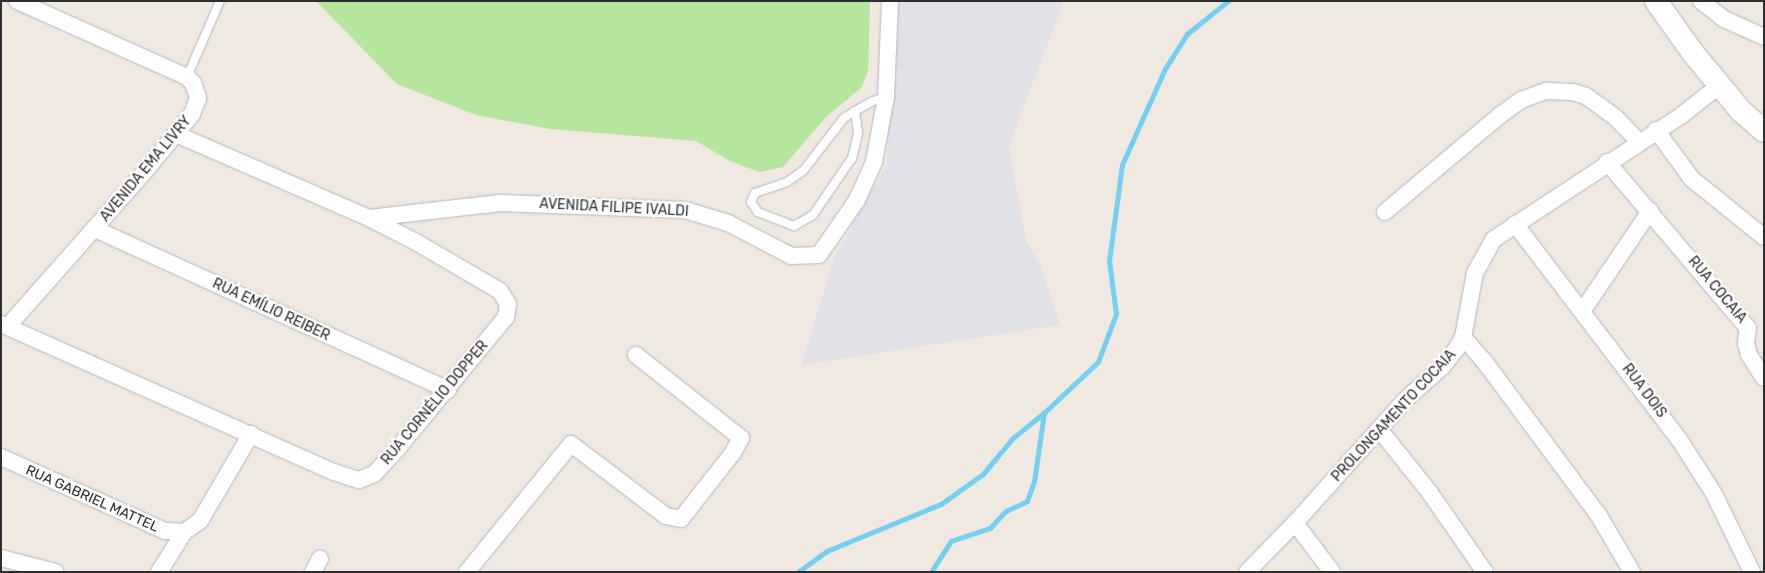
<!DOCTYPE html>
<meta charset="utf-8">
<style>
body{margin:0}
#map{position:relative;width:1765px;height:573px;overflow:hidden;background:#efe9e1;font-family:Rubik,sans-serif}
div>[style]{position:absolute}
.industrial>*{inset:0;background:#e3e1e8}
.green>*{inset:0;background:#b6e59e}
.stream>*{height:4.5px;margin:-2.25px;padding:0 2.25px;transform-origin:2.25px;border-radius:2.25px;background:#75cff0}
.roads{filter:drop-shadow(0 0 1px #b4b7c1) drop-shadow(0 0 1px #b4b7c1)}
.lane>*{height:8px;margin:-4px;padding:0 4px;transform-origin:4px;border-radius:4px;background:#fff}
.street>*{height:16px;margin:-8px;padding:0 8px;transform-origin:8px;border-radius:8px;background:#fff}
.secondary>*{height:22px;margin:-11px;padding:0 11px;transform-origin:11px;border-radius:11px;background:#fff}
span{translate:-50% -50%;white-space:nowrap;text-align:center;line-height:1.15;-webkit-text-stroke:5px #fff;paint-order:stroke}
.street-label{font-size:14px;color:#2e2e2e}
.frame{position:absolute;inset:0;border:2px solid #2e2e2e;pointer-events:none}
</style>
<div id="map">
<div class="industrial">
<i style="clip-path:polygon(894px 1px,1064px 1px,1009px 146px,1026px 241px,1039px 262px,1060px 325px,801px 365px,835px 256px,887px 164px)"></i>
</div>
<div class="green">
<i style="clip-path:polygon(316px 1px,870px 1px,868px 71px,861px 88px,827px 116px,783px 167px,759px 172px,730px 161px,696px 141px,550px 129px,476px 115px,397px 84px)"></i>
</div>
<div class="stream">
<i style="left:798px;top:572px;width:36px;rotate:-36deg"></i>
<i style="left:827px;top:551px;width:123px;rotate:-22.4deg"></i>
<i style="left:941px;top:504px;width:52px;rotate:-35.5deg"></i>
<i style="left:983px;top:474px;width:47px;rotate:-50.2deg"></i>
<i style="left:1013px;top:438px;width:40px;rotate:-39deg"></i>
<i style="left:931px;top:572px;width:37px;rotate:-57deg"></i>
<i style="left:951px;top:541px;width:41px;rotate:-18.4deg"></i>
<i style="left:990px;top:528px;width:23px;rotate:-47deg"></i>
<i style="left:1006px;top:511px;width:23px;rotate:-25deg"></i>
<i style="left:1027px;top:501px;width:20px;rotate:-70deg"></i>
<i style="left:1034px;top:482px;width:70px;rotate:-81.8deg"></i>
<i style="left:1044px;top:413px;width:74px;rotate:-43.4deg"></i>
<i style="left:1098px;top:362px;width:51px;rotate:-69.4deg"></i>
<i style="left:1116px;top:314px;width:53px;rotate:-97.5deg"></i>
<i style="left:1109px;top:261px;width:97px;rotate:-82.3deg"></i>
<i style="left:1122px;top:165px;width:105px;rotate:-65.9deg"></i>
<i style="left:1165px;top:69px;width:41px;rotate:-57.8deg"></i>
<i style="left:1187px;top:34px;width:53px;rotate:-38.8deg"></i>
</div>
<div class="roads">
<div class="lane">
<i style="left:187px;top:77px;width:83px;rotate:-66.5deg"></i>
<i style="left:855px;top:111px;width:22px;rotate:82deg"></i>
<i style="left:858px;top:133px;width:26px;rotate:103deg"></i>
<i style="left:852px;top:158px;width:69px;rotate:124.4deg"></i>
<i style="left:813px;top:215px;width:22px;rotate:150deg"></i>
<i style="left:794px;top:226px;width:39px;rotate:-159deg"></i>
<i style="left:758px;top:212px;width:12px;rotate:-125deg"></i>
<i style="left:751px;top:202px;width:10px;rotate:-66deg"></i>
<i style="left:755px;top:193px;width:34px;rotate:-19deg"></i>
<i style="left:787px;top:182px;width:19px;rotate:-35deg"></i>
<i style="left:803px;top:171px;width:67px;rotate:-52.3deg"></i>
<i style="left:844px;top:118px;width:13px;rotate:-32deg"></i>
<i style="left:855px;top:111px;width:21px;rotate:-29deg"></i>
<i style="left:873px;top:101px;width:14px;rotate:-17deg"></i>
</div>
<div class="street">
<i style="left:1701px;top:1px;width:29px;rotate:38deg"></i>
<i style="left:1724px;top:19px;width:44px;rotate:24.2deg"></i>
<i style="left:1656px;top:130px;width:61px;rotate:53.7deg"></i>
<i style="left:1692px;top:179px;width:92px;rotate:38.9deg"></i>
<i style="left:1607px;top:162px;width:218px;rotate:49.7deg"></i>
<i style="left:1748px;top:328px;width:15px;rotate:98deg"></i>
<i style="left:1746px;top:343px;width:12px;rotate:76deg"></i>
<i style="left:1749px;top:355px;width:27px;rotate:57deg"></i>
<i style="left:1385px;top:212px;width:149px;rotate:-40.1deg"></i>
<i style="left:1499px;top:116px;width:27px;rotate:-36deg"></i>
<i style="left:1521px;top:100px;width:27px;rotate:-20deg"></i>
<i style="left:1546px;top:91px;width:27px;rotate:2deg"></i>
<i style="left:1573px;top:92px;width:14px;rotate:17deg"></i>
<i style="left:1586px;top:96px;width:37px;rotate:36deg"></i>
<i style="left:1616px;top:118px;width:32px;rotate:46deg"></i>
<i style="left:369px;top:218px;width:132px;rotate:-6.5deg"></i>
<i style="left:500px;top:203px;width:185px;rotate:2.2deg"></i>
<i style="left:685px;top:210px;width:45px;rotate:16.8deg"></i>
<i style="left:728px;top:223px;width:71px;rotate:27.6deg"></i>
<i style="left:791px;top:256px;width:28px;rotate:-2deg"></i>
<i style="left:819px;top:255px;width:67px;rotate:-55.4deg"></i>
<i style="left:857px;top:200px;width:42px;rotate:-65.9deg"></i>
<i style="left:874px;top:162px;width:66px;rotate:-79.5deg"></i>
<i style="left:886px;top:97px;width:96px;rotate:-87.6deg"></i>
<i style="left:1515px;top:224px;width:270px;rotate:52.7deg"></i>
<i style="left:1679px;top:439px;width:65px;rotate:57.5deg"></i>
<i style="left:1714px;top:494px;width:87px;rotate:64deg"></i>
<i style="left:95px;top:229px;width:388px;rotate:24.5deg"></i>
<i style="left:1583px;top:310px;width:120px;rotate:-55.9deg"></i>
<i style="left:1px;top:324px;width:364px;rotate:24deg"></i>
<i style="left:334px;top:472px;width:26px;rotate:18deg"></i>
<i style="left:359px;top:480px;width:16px;rotate:-22deg"></i>
<i style="left:374px;top:474px;width:35px;rotate:-47deg"></i>
<i style="left:398px;top:448px;width:170px;rotate:-50.5deg"></i>
<i style="left:506px;top:317px;width:13px;rotate:-81deg"></i>
<i style="left:508px;top:304px;width:15px;rotate:-122deg"></i>
<i style="left:500px;top:291px;width:99px;rotate:-149.8deg"></i>
<i style="left:414px;top:241px;width:51px;rotate:-152.9deg"></i>
<i style="left:369px;top:218px;width:210px;rotate:-156.5deg"></i>
<i style="left:8px;top:326px;width:208px;rotate:-48.5deg"></i>
<i style="left:146px;top:170px;width:72px;rotate:-50.6deg"></i>
<i style="left:192px;top:114px;width:17px;rotate:-69deg"></i>
<i style="left:198px;top:98px;width:16px;rotate:-108deg"></i>
<i style="left:193px;top:83px;width:8px;rotate:-135deg"></i>
<i style="left:187px;top:77px;width:186px;rotate:-155.9deg"></i>
<i style="left:1463px;top:337px;width:32px;rotate:49deg"></i>
<i style="left:1484px;top:361px;width:193px;rotate:53.4deg"></i>
<i style="left:1599px;top:516px;width:65px;rotate:59.5deg"></i>
<i style="left:1379px;top:429px;width:82px;rotate:51.4deg"></i>
<i style="left:1430px;top:493px;width:96px;rotate:55.2deg"></i>
<i style="left:1px;top:457px;width:180px;rotate:24.3deg"></i>
<i style="left:165px;top:531px;width:19px;rotate:3deg"></i>
<i style="left:184px;top:532px;width:19px;rotate:-35deg"></i>
<i style="left:200px;top:521px;width:101px;rotate:-59.6deg"></i>
<i style="left:1295px;top:523px;width:61px;rotate:52.9deg"></i>
<i style="left:1px;top:558px;width:56px;rotate:14.5deg"></i>
<i style="left:159px;top:572px;width:47px;rotate:-58deg"></i>
<i style="left:313px;top:572px;width:15px;rotate:-62deg"></i>
<i style="left:467px;top:572px;width:165px;rotate:-50.9deg"></i>
<i style="left:571px;top:444px;width:119px;rotate:37.2deg"></i>
<i style="left:666px;top:516px;width:15px;rotate:11deg"></i>
<i style="left:681px;top:519px;width:83px;rotate:-51.9deg"></i>
<i style="left:732px;top:454px;width:18px;rotate:-61deg"></i>
<i style="left:741px;top:438px;width:134px;rotate:-141.7deg"></i>
<i style="left:1247px;top:572px;width:69px;rotate:-45.6deg"></i>
<i style="left:1295px;top:523px;width:162px;rotate:-48.2deg"></i>
<i style="left:1403px;top:402px;width:54px;rotate:-42deg"></i>
<i style="left:1443px;top:366px;width:23px;rotate:-52deg"></i>
<i style="left:1457px;top:348px;width:13px;rotate:-61deg"></i>
<i style="left:1463px;top:337px;width:65px;rotate:-79.4deg"></i>
<i style="left:1475px;top:273px;width:39px;rotate:-61deg"></i>
<i style="left:1494px;top:239px;width:225px;rotate:-33.4deg"></i>
<i style="left:1682px;top:115px;width:48px;rotate:-38.3deg"></i>
</div>
<div class="secondary">
<i style="left:1656px;top:1px;width:64px;rotate:54.6deg"></i>
<i style="left:1693px;top:53px;width:75px;rotate:50.4deg"></i>
<i style="left:1741px;top:111px;width:30px;rotate:41deg"></i>
</div>
</div>
<div class="street-label">
<span style="left:146px;top:169px;rotate:-50deg">AVENIDA EMA LIVRY</span>
<span style="left:614px;top:208px;rotate:3deg">AVENIDA FILIPE IVALDI</span>
<span style="left:1717px;top:290px;rotate:50deg">RUA COCAIA</span>
<span style="left:271px;top:310px;rotate:25deg">RUA EMÍLIO REIBER</span>
<span style="left:1644px;top:391px;rotate:53deg">RUA DOIS</span>
<span style="left:435px;top:403px;rotate:-50deg">RUA CORNÉLIO DOPPER</span>
<span style="left:1394px;top:416px;rotate:-47deg">PROLONGAMENTO COCAIA</span>
<span style="left:92px;top:499px;rotate:24deg">RUA GABRIEL MATTEL</span>
</div>
<div class="frame"></div>
</div>
